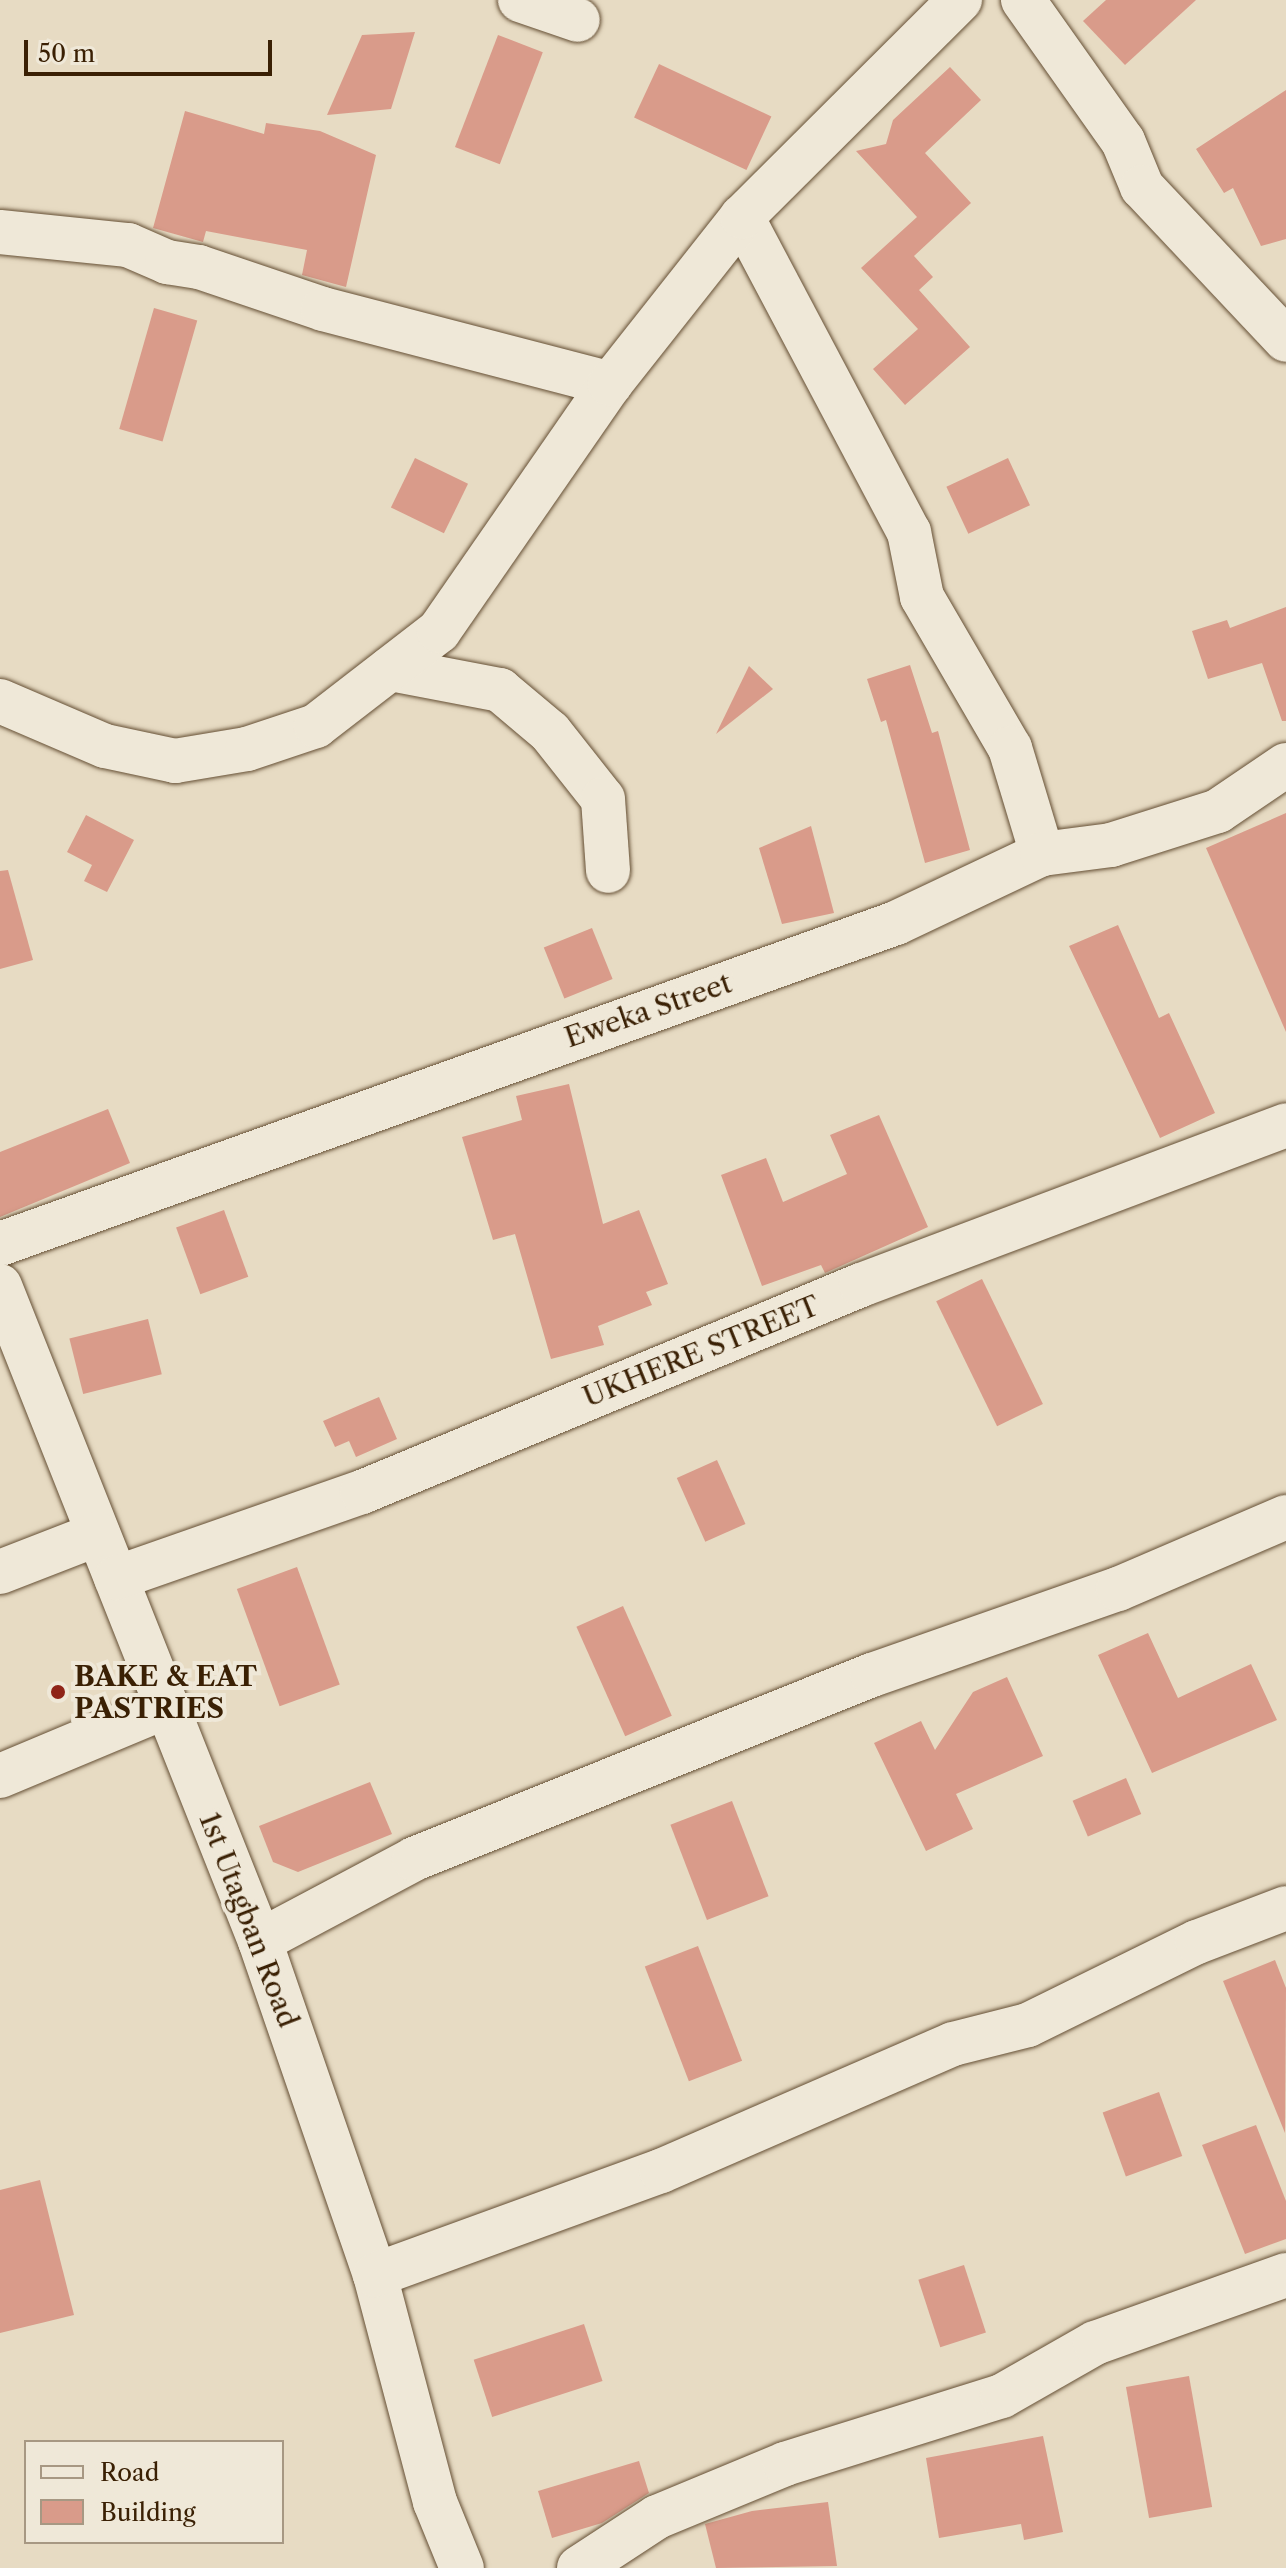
<!DOCTYPE html>
<style>
body{margin:0}
#map{position:relative;width:1286px;height:2568px;overflow:hidden;background:#e7dbc3;font-family:"Libre Caslon Text",serif}
div>[style]{position:absolute}
.building>*{inset:0;background:#d99b8a;transform-origin:0 0}
.roads{filter:drop-shadow(0 0 2px #654f34) drop-shadow(0 0 2px #654f34)}
.minor>*{height:44px;margin:-22px;padding:0 22px;transform-origin:22px;border-radius:22px;background:#efe8d8}
.dots>*{width:22px;height:22px;translate:-50% -50%;box-sizing:border-box;border:4px solid #efe8d8;border-radius:50%}
span{translate:-50% -50%;white-space:nowrap;text-align:center;line-height:1.15;-webkit-text-stroke:8px #efe8d8;paint-order:stroke}
.street-label{font-size:28px;color:#3a2004}
.poi-label{font-size:28px;color:#3a2004;font-weight:700}
.left{translate:0 -50%;text-align:left}
.legend{position:absolute;left:24px;top:2440px;width:260px;height:104px;box-sizing:border-box;background:#efe8d8;border:2px solid #a79883;margin:0;padding:10px 14px;list-style:none;font-size:24px;color:#3a2004}
.legend li{display:flex;align-items:center;gap:16px;height:40px}
.legend b{width:40px;border:2px solid #a79883}
.scale{position:absolute;left:24px;top:40px;width:248px;height:36px;box-sizing:border-box;border:4px solid #3a2004;border-top:0;padding-left:10px;font-size:24px;line-height:28px;white-space:nowrap;color:#3a2004;-webkit-text-stroke:6px #efe8d8;paint-order:stroke}
</style>
<div id="map">
<div class="building">
<i style="clip-path:polygon(1106px 0,1196px 0,1125px 65px,1083px 21px)"></i>
<i style="clip-path:polygon(415px 32px,391px 109px,327px 115px,362px 35px)"></i>
<i style="left:498px;top:35px;width:48px;height:120px;rotate:21deg"></i>
<i style="left:659px;top:64px;width:124px;height:59px;rotate:25deg"></i>
<i style="clip-path:polygon(950px 67px,981px 100px,925px 153px,971px 203px,914px 256px,933px 277px,919px 290px,970px 347px,905px 405px,873px 369px,918px 329px,861px 268px,917px 217px,856px 151px,886px 144px,893px 120px)"></i>
<i style="clip-path:polygon(1286px 90px,1286px 239px,1261px 246px,1233px 188px,1224px 193px,1196px 149px)"></i>
<i style="clip-path:polygon(185px 111px,264px 134px,266px 123px,320px 131px,376px 155px,346px 287px,302px 275px,307px 250px,206px 231px,203px 242px,153px 228px)"></i>
<i style="left:154px;top:308px;width:45px;height:126px;rotate:16deg"></i>
<i style="left:415px;top:458px;width:59px;height:55px;rotate:26deg"></i>
<i style="left:1008px;top:458px;width:52px;height:68px;rotate:65deg"></i>
<i style="clip-path:polygon(1286px 607px,1286px 721px,1282px 721px,1262px 663px,1208px 679px,1192px 631px,1227px 620px,1230px 628px)"></i>
<i style="clip-path:polygon(910px 665px,932px 733px,938px 731px,970px 850px,925px 863px,886px 720px,881px 722px,867px 679px)"></i>
<i style="clip-path:polygon(749px 666px,773px 689px,716px 734px)"></i>
<i style="clip-path:polygon(1286px 813px,1286px 1032px,1206px 848px)"></i>
<i style="clip-path:polygon(86px 815px,134px 840px,107px 892px,84px 881px,92px 865px,67px 852px)"></i>
<i style="clip-path:polygon(811px 826px,834px 913px,782px 924px,759px 848px)"></i>
<i style="clip-path:polygon(8px 870px,33px 960px,0 969px,0 871px)"></i>
<i style="clip-path:polygon(1118px 925px,1159px 1018px,1169px 1013px,1215px 1113px,1160px 1138px,1069px 946px)"></i>
<i style="left:592px;top:928px;width:55px;height:52px;rotate:68deg"></i>
<i style="clip-path:polygon(569px 1084px,603px 1224px,639px 1210px,668px 1284px,646px 1292px,652px 1305px,598px 1326px,604px 1345px,551px 1359px,515px 1234px,493px 1240px,462px 1137px,522px 1120px,516px 1096px)"></i>
<i style="clip-path:polygon(108px 1109px,130px 1163px,0 1217px,0 1152px)"></i>
<i style="clip-path:polygon(879px 1115px,928px 1227px,825px 1273px,821px 1265px,762px 1286px,721px 1175px,766px 1158px,783px 1202px,847px 1174px,830px 1135px)"></i>
<i style="left:224px;top:1210px;width:71px;height:51px;rotate:70deg"></i>
<i style="left:982px;top:1279px;width:139px;height:51px;rotate:64deg"></i>
<i style="left:148px;top:1319px;width:57px;height:81px;rotate:76deg"></i>
<i style="clip-path:polygon(379px 1397px,397px 1439px,356px 1457px,349px 1441px,335px 1447px,323px 1421px)"></i>
<i style="left:717px;top:1460px;width:70px;height:44px;rotate:66deg"></i>
<i style="left:297px;top:1567px;width:125px;height:64px;rotate:70deg"></i>
<i style="left:623px;top:1606px;width:120px;height:51px;rotate:66deg"></i>
<i style="clip-path:polygon(1148px 1633px,1178px 1698px,1251px 1664px,1277px 1720px,1152px 1773px,1098px 1655px)"></i>
<i style="clip-path:polygon(1007px 1677px,1043px 1756px,956px 1794px,973px 1829px,926px 1851px,874px 1743px,921px 1721px,935px 1750px,973px 1692px)"></i>
<i style="left:1126px;top:1778px;width:39px;height:58px;rotate:67deg"></i>
<i style="clip-path:polygon(370px 1782px,392px 1834px,298px 1872px,273px 1862px,259px 1826px)"></i>
<i style="left:732px;top:1801px;width:102px;height:66px;rotate:69deg"></i>
<i style="left:698px;top:1946px;width:123px;height:57px;rotate:69deg"></i>
<i style="clip-path:polygon(1275px 1960px,1286px 1988px,1285px 2133px,1223px 1981px)"></i>
<i style="left:1159px;top:2092px;width:68px;height:60px;rotate:70deg"></i>
<i style="clip-path:polygon(1256px 2125px,1286px 2201px,1286px 2239px,1245px 2254px,1202px 2145px)"></i>
<i style="clip-path:polygon(40px 2180px,74px 2315px,0 2333px,0 2190px)"></i>
<i style="left:964px;top:2265px;width:71px;height:48px;rotate:72deg"></i>
<i style="left:584px;top:2324px;width:60px;height:116px;rotate:72deg"></i>
<i style="left:1189px;top:2376px;width:133px;height:64px;rotate:80deg"></i>
<i style="clip-path:polygon(1043px 2436px,1063px 2532px,1024px 2540px,1021px 2524px,939px 2538px,926px 2458px)"></i>
<i style="clip-path:polygon(639px 2461px,649px 2493px,602px 2523px,552px 2538px,538px 2491px)"></i>
<i style="clip-path:polygon(828px 2502px,837px 2566px,716px 2568px,705px 2524px,752px 2511px)"></i>
</div>
<div class="roads">
<div class="minor">
<i style="left:520px;top:0;width:61px;rotate:19deg"></i>
<i style="left:1023px;top:0;width:173px;rotate:54.7deg"></i>
<i style="left:1123px;top:141px;width:50px;rotate:67.6deg"></i>
<i style="left:1142px;top:187px;width:210px;rotate:46.7deg"></i>
<i style="left:742px;top:217px;width:357px;rotate:62.1deg"></i>
<i style="left:909px;top:532px;width:66px;rotate:78.7deg"></i>
<i style="left:922px;top:597px;width:175px;rotate:59.8deg"></i>
<i style="left:1010px;top:748px;width:111px;rotate:73.2deg"></i>
<i style="left:0;top:232px;width:129px;rotate:5.8deg"></i>
<i style="left:128px;top:245px;width:43px;rotate:23.6deg"></i>
<i style="left:167px;top:262px;width:32px;rotate:9deg"></i>
<i style="left:199px;top:267px;width:131px;rotate:18.7deg"></i>
<i style="left:323px;top:309px;width:297px;rotate:14.6deg"></i>
<i style="left:390px;top:669px;width:112px;rotate:10.8deg"></i>
<i style="left:500px;top:690px;width:65px;rotate:40deg"></i>
<i style="left:550px;top:732px;width:85px;rotate:51.7deg"></i>
<i style="left:603px;top:799px;width:72px;rotate:86deg"></i>
<i style="left:0;top:701px;width:114px;rotate:23.2deg"></i>
<i style="left:105px;top:746px;width:72px;rotate:12.1deg"></i>
<i style="left:175px;top:761px;width:73px;rotate:-9.5deg"></i>
<i style="left:247px;top:749px;width:73px;rotate:-18.4deg"></i>
<i style="left:316px;top:726px;width:155px;rotate:-37.7deg"></i>
<i style="left:439px;top:631px;width:300px;rotate:-55.3deg"></i>
<i style="left:610px;top:384px;width:213px;rotate:-51.7deg"></i>
<i style="left:742px;top:217px;width:308px;rotate:-44.9deg"></i>
<i style="left:0;top:1244px;width:952px;rotate:-19.71deg"></i>
<i style="left:896px;top:923px;width:161px;rotate:-25.3deg"></i>
<i style="left:1042px;top:854px;width:70px;rotate:-7.4deg"></i>
<i style="left:1111px;top:845px;width:112px;rotate:-17.6deg"></i>
<i style="left:1218px;top:811px;width:82px;rotate:-34.1deg"></i>
<i style="left:0;top:1286px;width:705px;rotate:68.35deg"></i>
<i style="left:260px;top:1941px;width:353px;rotate:71deg"></i>
<i style="left:375px;top:2275px;width:235px;rotate:75.2deg"></i>
<i style="left:435px;top:2502px;width:71px;rotate:67.8deg"></i>
<i style="left:0;top:1572px;width:105px;rotate:-21.2deg"></i>
<i style="left:116px;top:1578px;width:261px;rotate:-19.3deg"></i>
<i style="left:362px;top:1492px;width:540px;rotate:-22.53deg"></i>
<i style="left:861px;top:1285px;width:454px;rotate:-20.6deg"></i>
<i style="left:0;top:1776px;width:181px;rotate:-22.7deg"></i>
<i style="left:260px;top:1941px;width:174px;rotate:-28deg"></i>
<i style="left:414px;top:1859px;width:494px;rotate:-21.9deg"></i>
<i style="left:872px;top:1675px;width:261px;rotate:-19.3deg"></i>
<i style="left:1118px;top:1589px;width:183px;rotate:-23.2deg"></i>
<i style="left:375px;top:2275px;width:304px;rotate:-20deg"></i>
<i style="left:661px;top:2171px;width:318px;rotate:-23.5deg"></i>
<i style="left:953px;top:2044px;width:77px;rotate:-14.2deg"></i>
<i style="left:1028px;top:2025px;width:188px;rotate:-26.2deg"></i>
<i style="left:1197px;top:1942px;width:95px;rotate:-20.9deg"></i>
<i style="left:579px;top:2568px;width:93px;rotate:-33.2deg"></i>
<i style="left:657px;top:2517px;width:139px;rotate:-22.5deg"></i>
<i style="left:785px;top:2464px;width:227px;rotate:-17.4deg"></i>
<i style="left:1002px;top:2396px;width:107px;rotate:-29.7deg"></i>
<i style="left:1095px;top:2343px;width:203px;rotate:-19.6deg"></i>
</div>
</div>
<div class="dots">
<i style="left:58px;top:1692px;background:#8f2418"></i>
</div>
<div class="street-label">
<span style="left:648px;top:1010px;rotate:-19deg">Eweka Street</span>
<span style="left:701px;top:1351px;rotate:-22deg">UKHERE STREET</span>
<span style="left:249px;top:1920px;rotate:69deg">1st Utagban Road</span>
</div>
<div class="poi-label">
<span class="left" style="left:74px;top:1692px">BAKE &amp; EAT<br>PASTRIES</span>
</div>
<ul class="legend">
<li><b style="height:10px;background:#efe8d8"></b>Road</li>
<li><b style="height:22px;background:#d99b8a"></b>Building</li>
</ul>
<div class="scale">50 m</div>
</div>
